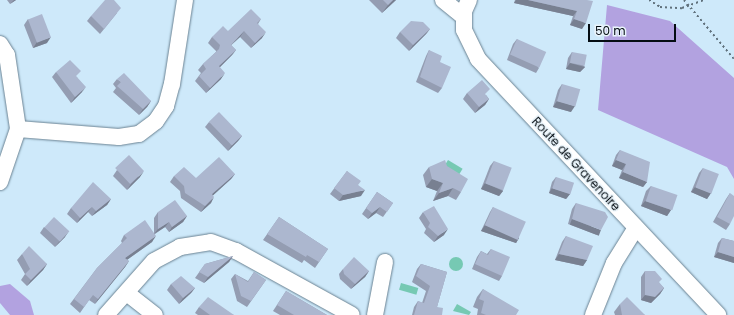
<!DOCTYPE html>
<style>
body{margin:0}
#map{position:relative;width:734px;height:315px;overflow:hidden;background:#cee9fa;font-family:Poppins,sans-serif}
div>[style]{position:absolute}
.forest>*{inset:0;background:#b2a2e0}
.water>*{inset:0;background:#76c9b3;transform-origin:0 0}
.round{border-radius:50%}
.path>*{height:2px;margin-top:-1px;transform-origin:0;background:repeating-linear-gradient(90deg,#60717c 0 2px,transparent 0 5px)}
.roads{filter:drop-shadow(0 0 1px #6a8292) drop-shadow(0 0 1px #6a8292)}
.minor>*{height:16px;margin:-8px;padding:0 8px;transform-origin:8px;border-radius:8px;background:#fff}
.wall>*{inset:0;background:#949db2}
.shaded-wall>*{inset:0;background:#788091;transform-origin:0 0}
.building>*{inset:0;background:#acb7cf;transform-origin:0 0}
span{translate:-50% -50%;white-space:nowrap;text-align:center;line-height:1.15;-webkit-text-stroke:3px #e9f4fb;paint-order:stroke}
.street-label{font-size:12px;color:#050d13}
.scale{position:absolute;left:588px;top:24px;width:88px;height:18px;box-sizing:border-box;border:2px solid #050d13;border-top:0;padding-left:5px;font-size:12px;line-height:14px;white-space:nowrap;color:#050d13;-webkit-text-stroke:3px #e9f4fb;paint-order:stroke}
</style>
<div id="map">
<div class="forest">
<i style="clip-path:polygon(607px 5px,670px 21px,734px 78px,734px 179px,727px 167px,598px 110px)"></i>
<i style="clip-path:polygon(10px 284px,30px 301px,34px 315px,10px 315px,0 303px,0 286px)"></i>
</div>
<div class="water">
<i style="left:448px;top:160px;width:17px;height:9px;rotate:31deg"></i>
<i class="round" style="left:449px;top:257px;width:14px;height:14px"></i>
<i style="left:401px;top:283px;width:18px;height:7px;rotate:16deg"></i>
<i style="clip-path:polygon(457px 304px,471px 312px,469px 315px,453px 311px)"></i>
</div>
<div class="path">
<i style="left:649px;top:0;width:13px;rotate:32deg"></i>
<i style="left:660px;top:7px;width:22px;rotate:3deg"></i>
<i style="left:682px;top:8px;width:23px;rotate:-20deg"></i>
<i style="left:684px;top:0;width:77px;rotate:49.7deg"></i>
</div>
<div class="roads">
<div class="minor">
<i style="left:443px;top:0;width:27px;rotate:39deg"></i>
<i style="left:469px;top:0;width:12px;rotate:114deg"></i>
<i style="left:464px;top:11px;width:19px;rotate:90deg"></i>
<i style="left:464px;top:30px;width:32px;rotate:64deg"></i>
<i style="left:478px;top:59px;width:351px;rotate:46.8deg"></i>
<i style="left:0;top:44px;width:13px;rotate:58deg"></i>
<i style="left:7px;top:55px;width:75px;rotate:81.5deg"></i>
<i style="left:18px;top:129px;width:56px;rotate:108.8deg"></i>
<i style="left:18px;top:129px;width:101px;rotate:4.5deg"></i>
<i style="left:119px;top:137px;width:20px;rotate:-9deg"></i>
<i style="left:139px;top:134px;width:21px;rotate:-37deg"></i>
<i style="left:156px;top:121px;width:18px;rotate:-56deg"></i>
<i style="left:166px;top:106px;width:23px;rotate:-75deg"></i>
<i style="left:172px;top:84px;width:85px;rotate:-81.2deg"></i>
<i style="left:128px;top:294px;width:34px;rotate:38deg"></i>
<i style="left:106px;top:315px;width:72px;rotate:-48.4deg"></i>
<i style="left:154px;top:261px;width:30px;rotate:-28deg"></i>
<i style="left:180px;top:247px;width:31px;rotate:-9deg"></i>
<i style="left:211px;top:242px;width:27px;rotate:20deg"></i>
<i style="left:236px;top:251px;width:132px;rotate:28.9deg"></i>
<i style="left:375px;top:315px;width:54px;rotate:-79.3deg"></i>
<i style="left:593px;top:315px;width:56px;rotate:-68deg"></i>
<i style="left:614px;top:263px;width:40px;rotate:-58deg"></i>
</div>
</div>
<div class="wall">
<i style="clip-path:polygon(7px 0,16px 0,10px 4px)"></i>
<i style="clip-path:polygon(369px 0,396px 0,382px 13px)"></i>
<i style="clip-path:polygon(515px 0,587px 0,582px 29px,570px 25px,573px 16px,514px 3px)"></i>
<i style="clip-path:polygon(117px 13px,100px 34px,87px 21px,91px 16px)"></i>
<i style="clip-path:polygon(28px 19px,47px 43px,33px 48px,24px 25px)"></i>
<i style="clip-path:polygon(261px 19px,258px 24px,262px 38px,251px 48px,240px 37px,231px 45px,236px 50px,232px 55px,220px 67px,221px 79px,206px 93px,195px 81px,201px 73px,198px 70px,203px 64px,216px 52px,216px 51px,208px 43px,212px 37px)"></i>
<i style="clip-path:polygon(430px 29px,426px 34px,409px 51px,396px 38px,400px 32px)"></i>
<i style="clip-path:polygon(517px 39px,539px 68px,536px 73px,507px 60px,513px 44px)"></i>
<i style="clip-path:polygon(429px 50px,440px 62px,442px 88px,438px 93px,416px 82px,426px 56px)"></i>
<i style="clip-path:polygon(572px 52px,585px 67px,580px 72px,566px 69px,568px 58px)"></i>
<i style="clip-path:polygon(56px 72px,77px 77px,82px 92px,71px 103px,52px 77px)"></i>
<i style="clip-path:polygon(117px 79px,151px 101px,147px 107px,139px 115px,113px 92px,116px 88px,113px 84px)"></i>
<i style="clip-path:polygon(562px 84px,571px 112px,553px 107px,558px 90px)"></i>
<i style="clip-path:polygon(467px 93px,486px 95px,489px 99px,485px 105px,475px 113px,463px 99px)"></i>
<i style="clip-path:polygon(209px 122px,242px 136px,238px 141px,228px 151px,205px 127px)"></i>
<i style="clip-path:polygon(620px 150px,647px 182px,643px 187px,619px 178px,622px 170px,612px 166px,616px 155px)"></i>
<i style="clip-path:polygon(494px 161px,503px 191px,499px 196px,481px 189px,490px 166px)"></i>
<i style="clip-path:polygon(447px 166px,461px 192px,456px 200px,448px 196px,433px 201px,437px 191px,426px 187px,423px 175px,429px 167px)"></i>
<i style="clip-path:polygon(703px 168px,711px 193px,707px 199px,691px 192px,699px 173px)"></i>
<i style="clip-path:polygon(117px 170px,140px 177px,127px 190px,113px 176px)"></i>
<i style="clip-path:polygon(347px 171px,358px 185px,361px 196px,339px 201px,330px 194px)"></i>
<i style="clip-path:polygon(235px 174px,231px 179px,213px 195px,211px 203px,201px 212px,181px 198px,180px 191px,170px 182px,174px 176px,196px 178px)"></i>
<i style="clip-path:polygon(556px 177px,570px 194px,566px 199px,549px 193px,552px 182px)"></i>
<i style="clip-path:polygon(651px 186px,671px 210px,667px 216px,641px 206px,646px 191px)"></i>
<i style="clip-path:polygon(377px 192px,393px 203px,383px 217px,376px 213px,368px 219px,362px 214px)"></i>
<i style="clip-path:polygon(730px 193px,730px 224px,726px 230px,713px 222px,726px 199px)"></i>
<i style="clip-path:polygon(111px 199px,107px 205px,92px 216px,88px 212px,77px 223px,67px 214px,71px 208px)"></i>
<i style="clip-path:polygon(576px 203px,597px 235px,568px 224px,572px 209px)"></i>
<i style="clip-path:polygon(493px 207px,519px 238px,516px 243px,481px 231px,490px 212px)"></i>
<i style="clip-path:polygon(158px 212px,187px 216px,183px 222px,169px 232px,165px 227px,155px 234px,152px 242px,127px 260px,129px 261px,125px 267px,95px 304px,89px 300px,80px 313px,70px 304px,97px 268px,122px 243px,121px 241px,124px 235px,154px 233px,154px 218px)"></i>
<i style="clip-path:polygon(423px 212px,444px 235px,434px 242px,424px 233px,426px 229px,419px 218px)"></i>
<i style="clip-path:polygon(279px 217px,328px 249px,315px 268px,304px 260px,302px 263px,263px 240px)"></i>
<i style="clip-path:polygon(44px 227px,65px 237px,55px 247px,40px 233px)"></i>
<i style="clip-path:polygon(566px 236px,587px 260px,583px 266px,555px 260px,562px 242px)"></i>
<i style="clip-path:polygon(722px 238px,734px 241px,734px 263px,714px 257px,718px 243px)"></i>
<i style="clip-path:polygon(491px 249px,502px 276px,499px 281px,472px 269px,477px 257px,481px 251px,487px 254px)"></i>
<i style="clip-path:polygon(22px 254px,47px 264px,43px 270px,27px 286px,21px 280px,25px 274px,17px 260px)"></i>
<i style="clip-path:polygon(233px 256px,229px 262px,204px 283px,195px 278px,205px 264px)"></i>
<i style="clip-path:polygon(421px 264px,447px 272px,437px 307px,442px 315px,412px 315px,414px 307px,418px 301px,422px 303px,426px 291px,412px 282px,417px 269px)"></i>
<i style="clip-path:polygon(343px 269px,369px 271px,365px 277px,351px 289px,340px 279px,339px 274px)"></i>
<i style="clip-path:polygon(645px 271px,659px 283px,664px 288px,660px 294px,651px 303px,641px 300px,641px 277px)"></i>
<i style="clip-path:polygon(254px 272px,266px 280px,247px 307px,237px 301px,231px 279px,235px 274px,248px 281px)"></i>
<i style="clip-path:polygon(171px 284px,195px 288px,191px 293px,179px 304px,167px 290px)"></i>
<i style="clip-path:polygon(483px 289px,516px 315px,477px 315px,478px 309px,473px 307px,477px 297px)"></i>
<i style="clip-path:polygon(286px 291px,327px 315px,280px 315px,273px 311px)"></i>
<i style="clip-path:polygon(620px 304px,645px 315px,615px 315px,614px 312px)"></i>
<i style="clip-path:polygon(199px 307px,234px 315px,198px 315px,195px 313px)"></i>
</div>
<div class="shaded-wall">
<i style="clip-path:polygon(14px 0,16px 0,10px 4px)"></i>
<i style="clip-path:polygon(393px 0,396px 0,382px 13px,388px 5px)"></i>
<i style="clip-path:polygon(516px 0,528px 0,577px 11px,573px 16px,514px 3px)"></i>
<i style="clip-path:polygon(574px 19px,586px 23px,582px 29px,570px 25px)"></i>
<i style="clip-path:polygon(430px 29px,426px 34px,409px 51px,413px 45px)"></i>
<i style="clip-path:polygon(244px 31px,240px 37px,226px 50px,231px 45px)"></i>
<i style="clip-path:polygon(266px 32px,262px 38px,251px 48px,255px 43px)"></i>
<i style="clip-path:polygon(51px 37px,47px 43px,33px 48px,37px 42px)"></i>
<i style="clip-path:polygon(236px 50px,232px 55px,215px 72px,219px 66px)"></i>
<i style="clip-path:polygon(570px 63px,585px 67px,580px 72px,566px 69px)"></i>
<i style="clip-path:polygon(225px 73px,221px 79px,206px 93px,210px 88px)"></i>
<i style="clip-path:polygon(86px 87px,82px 92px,71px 103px,75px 97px)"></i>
<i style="clip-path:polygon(489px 99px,485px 105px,475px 113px,479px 107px)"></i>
<i style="clip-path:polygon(151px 101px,147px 107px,139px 115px,143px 109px)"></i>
<i style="clip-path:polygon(557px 101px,575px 106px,571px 112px,553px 107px)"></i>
<i style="clip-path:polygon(242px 136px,238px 141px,228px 151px,232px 145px)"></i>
<i style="clip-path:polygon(616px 160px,626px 164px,622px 170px,612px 166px)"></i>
<i style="clip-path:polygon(144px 171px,140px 177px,127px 190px,131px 184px)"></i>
<i style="clip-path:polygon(623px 172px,647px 182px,643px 187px,619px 178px)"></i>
<i style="clip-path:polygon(235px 174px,231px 179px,208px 200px,212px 194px)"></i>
<i style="clip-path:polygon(432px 179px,443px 183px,437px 191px,426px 187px)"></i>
<i style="clip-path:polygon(485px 183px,503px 191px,499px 196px,481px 189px)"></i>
<i style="clip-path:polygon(695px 187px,711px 193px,707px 199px,691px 192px)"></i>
<i style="clip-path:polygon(453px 188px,448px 196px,433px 201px,439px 193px)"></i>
<i style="clip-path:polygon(552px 188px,570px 194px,566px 199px,549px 193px)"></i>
<i style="clip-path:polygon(365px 190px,361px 196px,339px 201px,343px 195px)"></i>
<i style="clip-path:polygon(214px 197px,211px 203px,201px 212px,205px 206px)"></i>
<i style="clip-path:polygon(111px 199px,107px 205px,92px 216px,96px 211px)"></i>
<i style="clip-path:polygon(645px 201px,671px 210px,667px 216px,641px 206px)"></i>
<i style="clip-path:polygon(92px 207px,88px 212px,77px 223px,80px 218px)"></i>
<i style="clip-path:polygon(380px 207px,376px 213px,368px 219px,372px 213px)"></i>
<i style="clip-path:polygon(187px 216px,183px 222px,169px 232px,172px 227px)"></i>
<i style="left:572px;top:219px;width:31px;height:6px;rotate:21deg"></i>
<i style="clip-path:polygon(169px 222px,165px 227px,154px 234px,158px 229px)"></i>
<i style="clip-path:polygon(485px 225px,519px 238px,516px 243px,481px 231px)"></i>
<i style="clip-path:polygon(448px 229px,444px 235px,434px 242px,438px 236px)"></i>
<i style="clip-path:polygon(69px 231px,65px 237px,55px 247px,59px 242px)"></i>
<i style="clip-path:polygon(156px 236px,152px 242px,121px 264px,125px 258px)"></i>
<i style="clip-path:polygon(718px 252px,734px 257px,734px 263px,714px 257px)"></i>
<i style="clip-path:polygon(559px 254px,587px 260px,583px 266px,555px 260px)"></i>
<i style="clip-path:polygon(233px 256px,229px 262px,204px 283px,208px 277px)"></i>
<i style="clip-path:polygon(129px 261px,125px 267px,95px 304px,98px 299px)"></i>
<i style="clip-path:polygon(47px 264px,43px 270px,27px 286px,31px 280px)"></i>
<i style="clip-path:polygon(369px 271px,365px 277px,351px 289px,355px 284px)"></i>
<i style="clip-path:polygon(195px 288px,191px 293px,179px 304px,183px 298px)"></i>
<i style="clip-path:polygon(664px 288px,660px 294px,651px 303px,641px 300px,645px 295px)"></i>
</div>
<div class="building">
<i style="clip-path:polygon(105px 0,114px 0,121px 8px,104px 29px,91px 16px)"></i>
<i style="clip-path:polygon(383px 0,393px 0,388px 5px)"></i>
<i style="clip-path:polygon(528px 0,587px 0,593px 1px,586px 23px,574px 19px,577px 11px)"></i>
<i style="clip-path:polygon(251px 9px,261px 19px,257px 23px,266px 32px,255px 43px,244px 31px,231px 45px,236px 50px,219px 66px,225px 73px,210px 88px,199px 76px,206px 69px,203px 64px,219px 49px,220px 45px,212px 37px,223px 26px,228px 31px)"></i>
<i style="left:42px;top:14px;width:25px;height:15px;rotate:69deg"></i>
<i style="clip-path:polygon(411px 21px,423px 22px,430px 29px,413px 45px,400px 32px)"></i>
<i style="left:517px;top:39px;width:32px;height:17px;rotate:24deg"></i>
<i style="clip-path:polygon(429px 50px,442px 56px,440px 62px,451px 67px,442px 88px,420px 77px)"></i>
<i style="left:572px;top:52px;width:15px;height:11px;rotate:11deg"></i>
<i style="clip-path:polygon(70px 60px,81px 71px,76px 76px,86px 87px,75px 97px,56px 72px)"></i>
<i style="clip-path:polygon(124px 73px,151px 101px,143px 109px,117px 86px,121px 82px,117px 79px)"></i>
<i style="clip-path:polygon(482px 80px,490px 89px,485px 94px,489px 99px,479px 107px,467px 93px)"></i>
<i style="left:562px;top:84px;width:19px;height:18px;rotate:16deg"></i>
<i style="left:219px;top:112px;width:33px;height:14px;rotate:46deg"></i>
<i style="clip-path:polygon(620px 150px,650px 162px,647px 182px,623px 172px,626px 164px,616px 160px)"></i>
<i style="left:129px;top:155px;width:22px;height:19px;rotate:47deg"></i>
<i style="clip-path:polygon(219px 157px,235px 174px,212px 194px,214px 197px,205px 206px,185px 193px,184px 186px,174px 176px,184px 167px,196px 178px)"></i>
<i style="clip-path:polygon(445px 160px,447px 166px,468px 179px,461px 192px,453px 188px,439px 193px,443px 183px,432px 179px,429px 167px)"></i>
<i style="left:494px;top:161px;width:19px;height:24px;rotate:21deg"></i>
<i style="left:703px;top:168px;width:17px;height:21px;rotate:21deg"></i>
<i style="clip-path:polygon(347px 171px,361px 181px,358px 185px,365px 190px,343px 195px,334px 188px)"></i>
<i style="left:556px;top:177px;width:19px;height:12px;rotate:18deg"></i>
<i style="clip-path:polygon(93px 182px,111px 199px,96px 211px,92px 207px,80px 218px,71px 208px)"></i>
<i style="left:651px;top:186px;width:28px;height:16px;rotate:19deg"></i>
<i style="clip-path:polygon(377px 192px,393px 203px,387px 212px,380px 207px,372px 213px,366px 208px)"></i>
<i style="clip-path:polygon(730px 193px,734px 196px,734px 216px,730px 224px,717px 217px)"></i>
<i style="clip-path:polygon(175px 200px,187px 216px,172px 227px,169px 222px,158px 229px,158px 212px)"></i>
<i style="clip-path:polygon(576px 203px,605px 212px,608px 217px,601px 230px,572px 219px)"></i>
<i style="clip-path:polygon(434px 206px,448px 229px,438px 236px,428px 227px,430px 223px,423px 212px)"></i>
<i style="left:493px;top:207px;width:36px;height:20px;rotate:24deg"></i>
<i style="left:54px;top:217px;width:21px;height:14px;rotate:43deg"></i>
<i style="clip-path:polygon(279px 217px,328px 249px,319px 262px,307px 255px,306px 257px,267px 234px)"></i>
<i style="clip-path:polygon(145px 220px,156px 236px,125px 258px,129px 261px,98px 299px,93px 295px,84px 307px,74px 299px,97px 268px,127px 238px,124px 235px)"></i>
<i style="clip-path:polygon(566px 236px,593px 246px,587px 260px,559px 254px)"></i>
<i style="clip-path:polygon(722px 238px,734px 241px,734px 257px,718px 252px)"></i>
<i style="clip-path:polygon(29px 246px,47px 264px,31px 280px,25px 274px,30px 269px,22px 254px)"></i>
<i style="clip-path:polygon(491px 249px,510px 257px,502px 276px,475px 264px,481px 251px,488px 255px)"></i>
<i style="clip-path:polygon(233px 256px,208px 277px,199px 272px,205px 264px)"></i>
<i style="clip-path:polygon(354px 257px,369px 271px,355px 284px,344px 274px,343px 269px)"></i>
<i style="clip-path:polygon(421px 264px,447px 272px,437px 307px,443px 308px,442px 315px,414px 315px,418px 301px,424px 303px,430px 286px,416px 276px)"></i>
<i style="clip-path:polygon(645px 271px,655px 271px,662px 279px,659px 282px,664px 288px,655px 297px,645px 295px)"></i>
<i style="clip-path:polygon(254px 272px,266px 280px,251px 301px,241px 296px,235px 274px,248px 282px)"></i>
<i style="clip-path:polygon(181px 276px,195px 288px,183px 298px,171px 284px)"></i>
<i style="clip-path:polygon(483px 289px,519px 310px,516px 315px,486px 315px,481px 313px,484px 301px,479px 299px)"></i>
<i style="clip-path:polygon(286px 291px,327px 315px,294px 315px,277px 305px)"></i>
<i style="clip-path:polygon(208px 297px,234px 315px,210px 315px,199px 307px)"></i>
<i style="clip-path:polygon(627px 297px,645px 315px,622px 315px,620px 304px)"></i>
</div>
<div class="street-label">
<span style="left:576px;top:164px;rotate:47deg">Route de Gravenoire</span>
</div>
<div class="scale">50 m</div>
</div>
